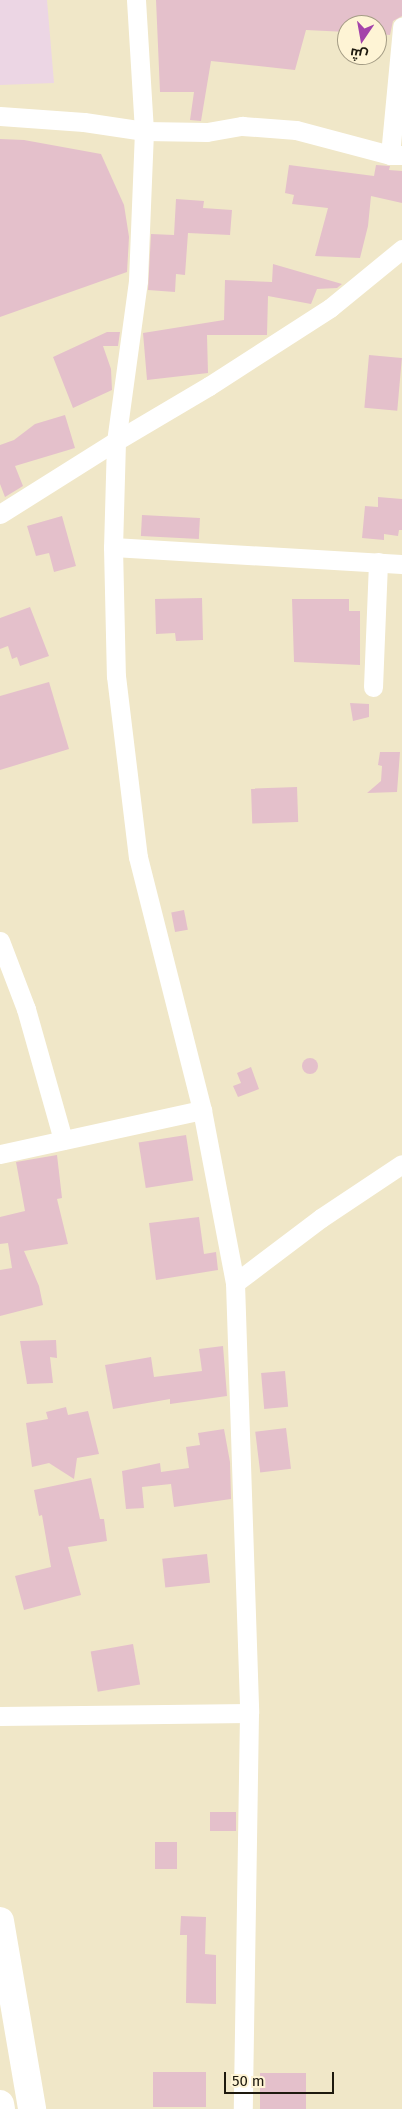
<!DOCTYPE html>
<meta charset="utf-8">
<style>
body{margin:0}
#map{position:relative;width:402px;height:2109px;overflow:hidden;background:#f0e7c8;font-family:"Fira Sans",Cairo,sans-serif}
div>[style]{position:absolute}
.industrial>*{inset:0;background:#ecd6e4}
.building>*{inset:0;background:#e4c0cb;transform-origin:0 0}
.round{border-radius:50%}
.minor>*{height:19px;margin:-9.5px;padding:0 9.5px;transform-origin:9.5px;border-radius:9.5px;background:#fff}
.highway>*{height:28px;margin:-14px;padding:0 14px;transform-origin:14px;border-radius:14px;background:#fff}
span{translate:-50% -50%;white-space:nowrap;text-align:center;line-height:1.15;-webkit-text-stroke:4px #fef4d5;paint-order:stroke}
.north{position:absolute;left:337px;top:15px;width:50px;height:50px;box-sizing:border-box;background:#fef4d5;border:1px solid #a49c85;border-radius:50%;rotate:192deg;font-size:14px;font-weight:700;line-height:20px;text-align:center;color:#1d190e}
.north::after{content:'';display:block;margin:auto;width:18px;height:22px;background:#a443aa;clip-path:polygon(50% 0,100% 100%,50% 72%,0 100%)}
.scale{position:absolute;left:224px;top:2072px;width:110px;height:22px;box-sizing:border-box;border:2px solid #1d190e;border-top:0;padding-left:6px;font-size:15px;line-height:18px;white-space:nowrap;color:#1d190e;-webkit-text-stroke:4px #fef4d5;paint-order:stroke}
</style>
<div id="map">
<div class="industrial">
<i style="clip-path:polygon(0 0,47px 0,54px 83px,0 85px)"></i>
</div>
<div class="building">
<i style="clip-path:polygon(156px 0,402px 0,402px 16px,393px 21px,390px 35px,377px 34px,377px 25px,347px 25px,347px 32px,306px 30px,295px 70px,211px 61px,201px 121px,190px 120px,194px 92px,160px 92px)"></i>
<i style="clip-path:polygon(0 139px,24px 140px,101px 154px,124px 205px,129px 237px,127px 272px,0 317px)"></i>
<i style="clip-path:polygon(289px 165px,374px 176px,376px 165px,390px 166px,389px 170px,402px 171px,402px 203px,371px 196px,368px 226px,360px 258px,315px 256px,328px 208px,292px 204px,294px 195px,285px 193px)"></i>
<i style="clip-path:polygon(176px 199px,204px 201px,203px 208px,232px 210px,230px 235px,188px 233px,185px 275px,176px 274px,175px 292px,148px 290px,151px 234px,174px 235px)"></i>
<i style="clip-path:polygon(273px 264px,342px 284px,337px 288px,317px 289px,311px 304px,268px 296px,267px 335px,207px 335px,208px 373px,147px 380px,143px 333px,224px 320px,225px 280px,272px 282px)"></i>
<i style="clip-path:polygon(107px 332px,120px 332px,118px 346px,103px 346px,111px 369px,112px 390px,73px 408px,53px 357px)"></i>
<i style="left:369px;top:355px;width:33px;height:53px;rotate:5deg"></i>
<i style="clip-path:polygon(65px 415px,75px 448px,15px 466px,23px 486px,5px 497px,0 484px,0 445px,14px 440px,35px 424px)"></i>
<i style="clip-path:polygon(378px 497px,402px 499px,402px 530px,399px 530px,398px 536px,384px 534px,384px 540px,362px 538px,365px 506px,378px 507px)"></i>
<i style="left:142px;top:515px;width:58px;height:21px;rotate:3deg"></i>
<i style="clip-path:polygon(62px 516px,76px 566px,54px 572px,49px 553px,36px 556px,27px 526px)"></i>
<i style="clip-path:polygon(202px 598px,203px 640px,176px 641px,175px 633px,156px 634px,155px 599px)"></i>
<i style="clip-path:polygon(292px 599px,349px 599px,349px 611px,360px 611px,360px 665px,294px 662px)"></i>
<i style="clip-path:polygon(30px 607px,49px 656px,20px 666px,17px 657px,12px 659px,8px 646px,0 649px,0 618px)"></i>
<i style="clip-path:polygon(49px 682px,69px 749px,0 770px,0 696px)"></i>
<i style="clip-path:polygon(350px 703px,369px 704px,369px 717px,353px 721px)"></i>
<i style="clip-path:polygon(380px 752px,400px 752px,397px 792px,367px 793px,381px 781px,382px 766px,378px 765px)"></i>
<i style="left:297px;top:787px;width:35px;height:46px;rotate:88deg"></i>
<i style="left:184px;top:910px;width:20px;height:13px;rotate:79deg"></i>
<i class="round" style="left:302px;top:1058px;width:16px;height:16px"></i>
<i style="clip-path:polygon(251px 1067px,259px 1089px,238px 1097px,233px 1086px,241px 1083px,237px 1073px)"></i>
<i style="left:186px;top:1135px;width:46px;height:48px;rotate:81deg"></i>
<i style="clip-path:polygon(57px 1155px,62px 1198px,57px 1199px,68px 1244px,24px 1251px,39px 1286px,43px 1305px,0 1316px,0 1270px,12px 1268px,8px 1243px,0 1244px,0 1217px,25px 1211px,16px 1162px)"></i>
<i style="clip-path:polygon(199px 1217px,204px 1254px,216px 1252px,218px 1270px,156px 1280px,149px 1223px)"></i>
<i style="clip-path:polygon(56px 1340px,57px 1358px,50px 1357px,53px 1383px,27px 1384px,20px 1341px)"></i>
<i style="clip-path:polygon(223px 1346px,227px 1396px,170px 1404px,170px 1399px,113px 1409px,105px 1365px,151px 1357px,154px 1377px,202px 1371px,199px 1349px)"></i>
<i style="left:285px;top:1371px;width:36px;height:24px;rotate:85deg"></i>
<i style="clip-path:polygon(66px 1407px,68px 1415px,88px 1411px,99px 1454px,77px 1458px,74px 1479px,49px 1463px,32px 1467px,26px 1423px,48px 1419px,46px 1412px)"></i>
<i style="left:286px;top:1428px;width:41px;height:31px;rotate:83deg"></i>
<i style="clip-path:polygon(224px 1429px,230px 1462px,231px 1499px,174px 1507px,171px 1484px,142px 1487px,144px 1508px,126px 1509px,122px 1471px,160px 1463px,161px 1472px,189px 1468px,186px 1447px,200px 1445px,198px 1433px)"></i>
<i style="clip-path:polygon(91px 1478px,100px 1519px,104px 1519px,107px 1541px,68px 1547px,81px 1595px,24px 1610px,15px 1576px,51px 1567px,42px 1515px,39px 1516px,34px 1490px)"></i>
<i style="left:207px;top:1554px;width:29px;height:45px;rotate:84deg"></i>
<i style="left:133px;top:1644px;width:41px;height:43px;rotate:80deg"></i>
<i style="left:236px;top:1812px;width:19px;height:26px;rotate:90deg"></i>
<i style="left:177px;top:1842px;width:27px;height:22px;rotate:90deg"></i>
<i style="clip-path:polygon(181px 1916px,206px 1917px,205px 1954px,216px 1955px,216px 2004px,186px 2003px,187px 1935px,180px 1935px)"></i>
<i style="left:153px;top:2072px;width:53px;height:35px"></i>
<i style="left:306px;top:2073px;width:36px;height:46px;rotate:90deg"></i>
</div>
<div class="minor">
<i style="left:136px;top:0;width:131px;rotate:86.5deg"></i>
<i style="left:144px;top:131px;width:150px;rotate:92.3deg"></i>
<i style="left:138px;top:281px;width:162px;rotate:97.8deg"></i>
<i style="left:116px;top:441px;width:106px;rotate:91.6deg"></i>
<i style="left:113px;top:547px;width:129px;rotate:88.7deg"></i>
<i style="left:116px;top:676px;width:182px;rotate:83.1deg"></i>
<i style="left:138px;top:857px;width:261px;rotate:75.8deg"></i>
<i style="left:202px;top:1110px;width:176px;rotate:79.2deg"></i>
<i style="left:235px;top:1283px;width:430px;rotate:88.1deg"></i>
<i style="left:249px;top:1713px;width:396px;rotate:90.9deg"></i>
<i style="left:0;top:116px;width:84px;rotate:4.1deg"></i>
<i style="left:84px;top:122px;width:61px;rotate:8.5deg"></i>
<i style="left:144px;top:131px;width:63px;rotate:0.9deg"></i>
<i style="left:207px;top:132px;width:36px;rotate:-10deg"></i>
<i style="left:242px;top:126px;width:54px;rotate:4.2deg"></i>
<i style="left:296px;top:130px;width:97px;rotate:14.9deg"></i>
<i style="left:390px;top:155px;width:12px"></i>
<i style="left:390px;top:155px;width:129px;rotate:-84.6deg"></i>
<i style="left:0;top:514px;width:137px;rotate:-32.2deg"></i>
<i style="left:116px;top:441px;width:108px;rotate:-30.6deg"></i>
<i style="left:209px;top:386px;width:144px;rotate:-32.8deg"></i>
<i style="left:330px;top:308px;width:93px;rotate:-39.3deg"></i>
<i style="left:113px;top:547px;width:289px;rotate:3.4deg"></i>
<i style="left:373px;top:687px;width:125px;rotate:-87.7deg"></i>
<i style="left:0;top:941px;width:73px;rotate:69.1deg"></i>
<i style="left:26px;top:1009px;width:136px;rotate:74.2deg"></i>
<i style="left:0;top:1154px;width:207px;rotate:-12.3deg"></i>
<i style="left:235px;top:1283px;width:108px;rotate:-37.1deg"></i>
<i style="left:321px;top:1218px;width:97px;rotate:-33.7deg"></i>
<i style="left:0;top:1716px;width:249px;rotate:-0.7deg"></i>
</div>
<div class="highway">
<i style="left:0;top:1921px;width:191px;rotate:80.3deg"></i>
<i style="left:0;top:2104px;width:5px;rotate:79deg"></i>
</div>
<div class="north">ش</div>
<div class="scale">50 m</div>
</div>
